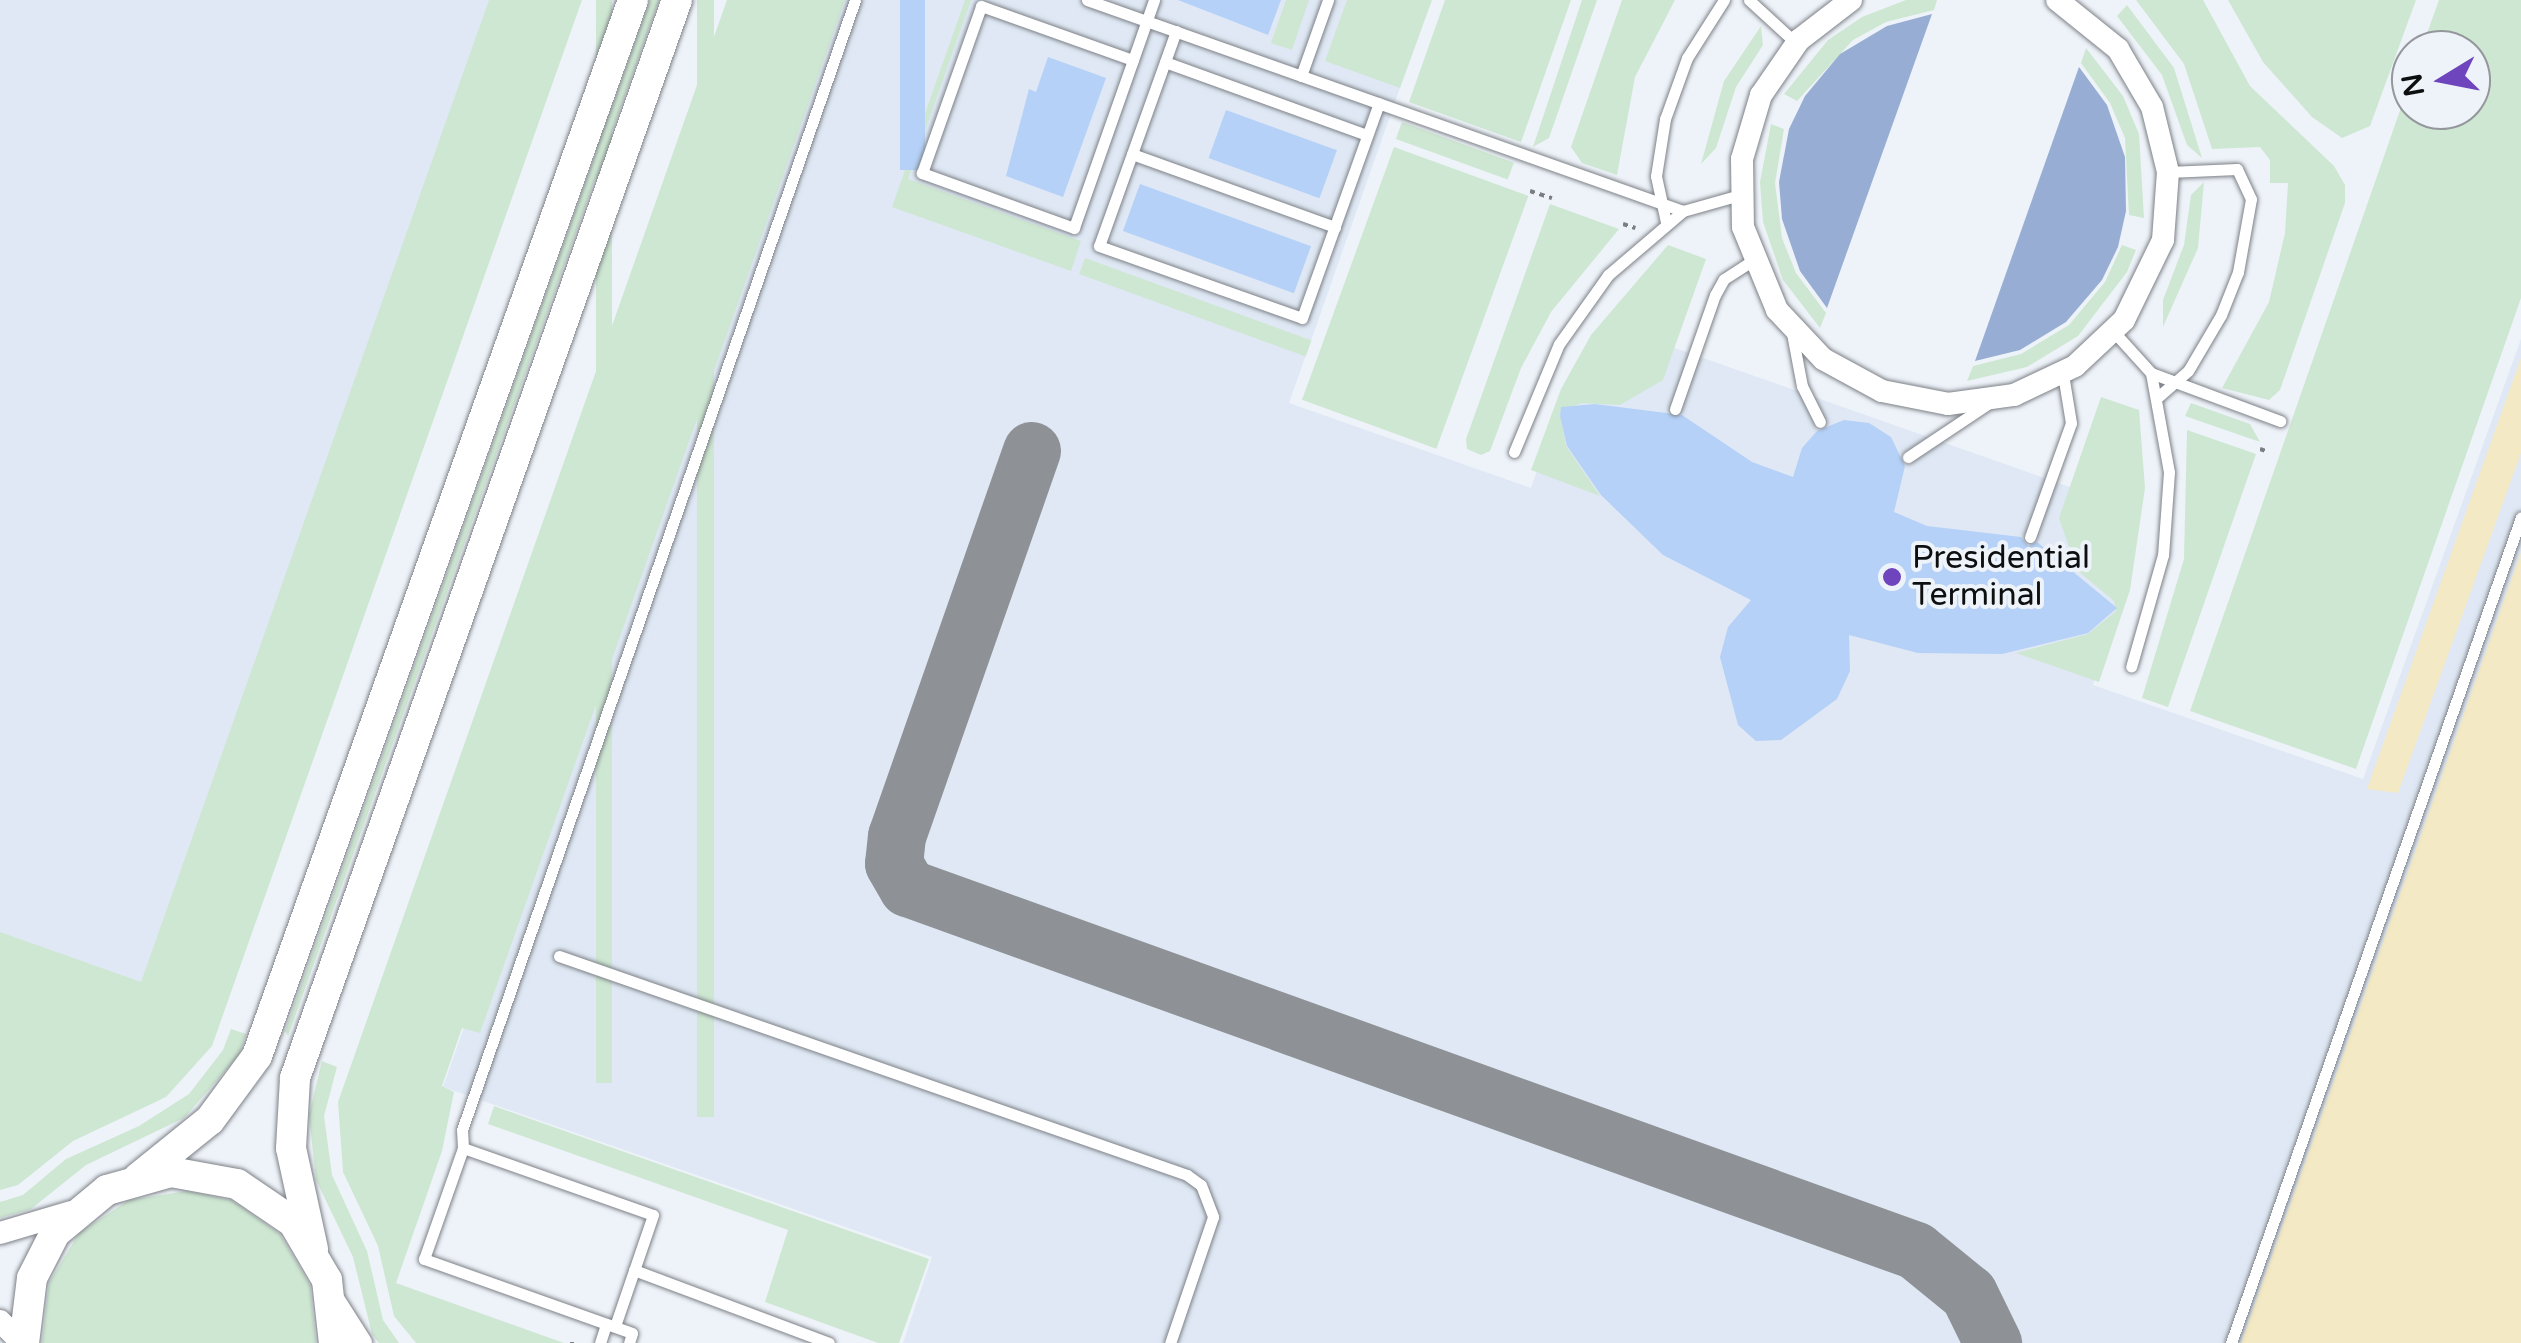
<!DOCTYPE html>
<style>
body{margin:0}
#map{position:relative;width:2521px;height:1343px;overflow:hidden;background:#eef3f9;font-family:"Varela Round",sans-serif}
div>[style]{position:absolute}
.built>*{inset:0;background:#dfe8f4}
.green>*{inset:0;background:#cee7d2;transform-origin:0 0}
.sand>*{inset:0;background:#f3e9c4}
.water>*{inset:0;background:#97add3}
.taxiway>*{height:58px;margin:-29px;padding:0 29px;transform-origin:29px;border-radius:29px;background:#8e9296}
.building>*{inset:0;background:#b5d1f7;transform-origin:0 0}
.path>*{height:4px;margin-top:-2px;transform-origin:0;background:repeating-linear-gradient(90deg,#7a7e82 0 5px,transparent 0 10px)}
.roads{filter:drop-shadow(0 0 2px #7d8187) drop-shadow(0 0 2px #7d8187)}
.lane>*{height:11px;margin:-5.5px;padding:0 5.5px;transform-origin:5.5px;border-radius:5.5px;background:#fff}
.street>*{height:22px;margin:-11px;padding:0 11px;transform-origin:11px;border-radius:11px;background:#fff}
.secondary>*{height:30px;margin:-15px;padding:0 15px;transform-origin:15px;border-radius:15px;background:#fff}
.dots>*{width:28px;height:28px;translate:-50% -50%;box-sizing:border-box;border:5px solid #eef3f9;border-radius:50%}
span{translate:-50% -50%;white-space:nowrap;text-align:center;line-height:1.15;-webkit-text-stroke:8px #eef3f9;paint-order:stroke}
.poi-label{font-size:32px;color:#0c0e10}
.left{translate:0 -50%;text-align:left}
.north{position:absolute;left:2391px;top:30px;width:100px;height:100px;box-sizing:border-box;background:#eef3f9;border:2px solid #94979c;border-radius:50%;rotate:260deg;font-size:28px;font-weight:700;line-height:40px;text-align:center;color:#0c0e10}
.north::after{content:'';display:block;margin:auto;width:35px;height:45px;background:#6e45bd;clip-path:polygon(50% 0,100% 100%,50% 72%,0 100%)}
</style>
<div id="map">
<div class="built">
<i style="clip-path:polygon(0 0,494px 0,149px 986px,0 936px)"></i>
<i style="clip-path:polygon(826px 0,1431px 0,1289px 403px,1531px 488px,1560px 404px,1618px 328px,2124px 506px,2119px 609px,2093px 685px,2363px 779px,2521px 339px,2521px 1343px,903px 1343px,932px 1257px,443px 1087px)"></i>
</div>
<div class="green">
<i style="clip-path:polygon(489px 0,582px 0,212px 1046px,166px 1097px,73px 1141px,18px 1185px,0 1190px,0 932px,141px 982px)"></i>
<i style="left:596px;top:0;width:16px;height:1083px"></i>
<i style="clip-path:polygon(650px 0,659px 0,288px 1036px,285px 1031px)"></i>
<i style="left:697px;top:0;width:17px;height:1117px"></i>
<i style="clip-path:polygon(727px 0,845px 0,480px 1033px,462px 1028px,442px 1086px,454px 1092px,442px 1151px,396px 1283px,564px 1343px,416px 1343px,394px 1316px,378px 1246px,343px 1172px,338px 1102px)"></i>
<i style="clip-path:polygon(965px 0,971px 0,908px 179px,1081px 241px,1071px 271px,892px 207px)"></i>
<i style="clip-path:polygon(1286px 0,1309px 0,1292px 50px,1271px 43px)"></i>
<i style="clip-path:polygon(1347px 0,1432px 0,1400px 88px,1325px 61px)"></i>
<i style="clip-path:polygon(1445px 0,1571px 0,1521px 142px,1409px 102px)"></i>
<i style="clip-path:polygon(1582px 0,1597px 0,1549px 138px,1533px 147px)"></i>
<i style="clip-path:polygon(1622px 0,1675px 0,1635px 77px,1617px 175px,1582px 163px,1571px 147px)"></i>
<i style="clip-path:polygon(1906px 0,1937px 0,1934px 10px,1886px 22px,1853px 40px,1797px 101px,1784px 94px,1828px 40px,1862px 17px)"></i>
<i style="clip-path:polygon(2136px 0,2203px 0,2250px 86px,2334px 166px,2345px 185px,2345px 203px,2280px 390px,2269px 400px,2222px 388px,2269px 302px,2285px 233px,2288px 183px,2270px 183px,2270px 160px,2260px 147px,2212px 149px,2184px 64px)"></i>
<i style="clip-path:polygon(2228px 0,2416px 0,2370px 126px,2342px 138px,2312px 117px,2263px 62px)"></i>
<i style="clip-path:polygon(2439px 0,2521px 0,2521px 298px,2356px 769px,2190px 711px,2411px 79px,2411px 110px,2471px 110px,2471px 50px,2421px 50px)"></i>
<i style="clip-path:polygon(2127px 5px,2174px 68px,2202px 158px,2187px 145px,2162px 75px,2117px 16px)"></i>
<i style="clip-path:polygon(1761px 26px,1763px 45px,1736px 87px,1716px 148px,1701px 164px,1724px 81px)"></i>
<i style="clip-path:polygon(2086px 48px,2123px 96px,2139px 134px,2144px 218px,2129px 215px,2125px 138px,2110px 103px,2081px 63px)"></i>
<i style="left:1402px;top:122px;width:119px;height:18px;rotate:20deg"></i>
<i style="clip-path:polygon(1771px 124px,1784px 129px,1775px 183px,1782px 238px,1796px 273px,1826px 313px,1820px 328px,1783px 280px,1763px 222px,1760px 182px)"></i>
<i style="left:1394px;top:147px;width:143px;height:269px;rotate:20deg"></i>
<i style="clip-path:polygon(2204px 182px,2198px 248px,2163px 327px,2163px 300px,2184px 245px,2191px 195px)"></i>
<i style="clip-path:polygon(1550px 204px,1619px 229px,1551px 312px,1521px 368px,1490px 451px,1481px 455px,1467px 449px,1466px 439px)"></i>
<i style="clip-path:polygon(1668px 245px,1706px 259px,1663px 380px,1620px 405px,1582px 403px,1560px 411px,1566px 446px,1600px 496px,1531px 470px,1561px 389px,1591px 335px)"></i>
<i style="clip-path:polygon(2122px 245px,2136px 250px,2127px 272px,2078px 336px,2027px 367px,1967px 381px,1973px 366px,2021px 354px,2069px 325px,2105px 282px)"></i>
<i style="left:1085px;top:258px;width:241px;height:17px;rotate:20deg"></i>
<i style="clip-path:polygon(2101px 397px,2139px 410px,2145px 488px,2130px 590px,2099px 682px,2016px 653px,2088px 634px,2116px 611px,2114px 601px,2077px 570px,2059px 518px)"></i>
<i style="clip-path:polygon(2191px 403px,2250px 424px,2260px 442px,2185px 416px)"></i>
<i style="clip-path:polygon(2187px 430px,2256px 454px,2168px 707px,2142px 698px,2184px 559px)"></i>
<i style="clip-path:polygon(231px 1029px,246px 1034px,239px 1055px,184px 1118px,86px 1165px,31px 1209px,0 1218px,0 1202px,23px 1195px,66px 1159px,139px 1126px,189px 1094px,223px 1050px)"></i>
<i style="clip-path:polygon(322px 1061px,337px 1067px,324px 1116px,332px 1175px,367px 1251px,383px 1320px,399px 1343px,379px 1343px,372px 1334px,353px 1257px,316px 1180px,309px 1115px)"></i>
<i style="clip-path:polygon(494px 1106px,929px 1259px,899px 1343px,878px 1343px,765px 1302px,788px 1230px,488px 1124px)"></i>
<i style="clip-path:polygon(187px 1191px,231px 1200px,280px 1234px,310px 1285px,316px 1343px,42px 1343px,49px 1283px,79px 1233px,129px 1200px)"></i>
</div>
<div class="sand">
<i style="clip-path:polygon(2521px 358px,2521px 453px,2398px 793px,2367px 789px)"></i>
<i style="clip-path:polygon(2521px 552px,2521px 1343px,2241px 1343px)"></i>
</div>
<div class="water">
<i style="clip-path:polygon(1932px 14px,1827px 308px,1800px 271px,1782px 219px,1779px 182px,1789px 129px,1805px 96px,1840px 54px,1887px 26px)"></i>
<i style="clip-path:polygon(2079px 67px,2107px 105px,2125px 157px,2126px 211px,2118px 247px,2102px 280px,2066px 322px,2020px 350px,1975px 361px)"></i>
</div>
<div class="taxiway">
<i style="left:1032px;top:451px;width:408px;rotate:109.3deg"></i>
<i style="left:897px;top:836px;width:28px;rotate:96deg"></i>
<i style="left:894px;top:864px;width:28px;rotate:60deg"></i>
<i style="left:908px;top:888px;width:1071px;rotate:19.8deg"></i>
<i style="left:1916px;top:1251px;width:68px;rotate:39.1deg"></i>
<i style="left:1969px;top:1294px;width:55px;rotate:63.9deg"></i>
</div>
<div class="building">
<i style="left:900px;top:0;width:25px;height:170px"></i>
<i style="clip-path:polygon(1178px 0,1281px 0,1268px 35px)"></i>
<i style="clip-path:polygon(1048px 57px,1106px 78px,1063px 197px,1006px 176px,1029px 89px,1036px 92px)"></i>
<i style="left:1226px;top:110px;width:118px;height:51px;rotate:20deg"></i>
<i style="left:1140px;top:184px;width:182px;height:50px;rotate:20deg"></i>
<i style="clip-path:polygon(1595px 404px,1682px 415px,1752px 462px,1793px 477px,1802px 448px,1817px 431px,1844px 420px,1869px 423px,1891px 437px,1905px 466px,1894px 512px,1927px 526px,2021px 537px,2028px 546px,2037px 542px,2117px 608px,2088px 633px,2002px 654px,1918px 653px,1849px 635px,1850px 671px,1837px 699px,1781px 740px,1756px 741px,1738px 725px,1720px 657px,1728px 627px,1751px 600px,1663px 555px,1601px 495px,1567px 446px,1560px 416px,1561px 407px)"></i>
</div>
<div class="path">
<i style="left:1530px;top:191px;width:23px;rotate:18deg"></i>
<i style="left:1623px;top:224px;width:13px;rotate:18deg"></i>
<i style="left:2260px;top:449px;width:9px;rotate:18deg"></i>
<i style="left:572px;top:1343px;width:1px;rotate:-90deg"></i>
</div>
<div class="roads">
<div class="lane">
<i style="left:1087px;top:0;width:632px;rotate:19.5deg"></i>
<i style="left:1749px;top:0;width:64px;rotate:42.5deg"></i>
<i style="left:981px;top:6px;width:161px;rotate:19.6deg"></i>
<i style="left:1133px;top:60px;width:178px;rotate:109.4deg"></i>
<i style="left:1074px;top:228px;width:162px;rotate:-160.1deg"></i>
<i style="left:922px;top:173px;width:177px;rotate:-70.5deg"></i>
<i style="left:1176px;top:31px;width:228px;rotate:109.7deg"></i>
<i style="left:1099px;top:246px;width:215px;rotate:19.5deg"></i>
<i style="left:1302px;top:318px;width:228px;rotate:-70.3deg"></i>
<i style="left:1133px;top:60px;width:64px;rotate:-70.7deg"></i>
<i style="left:1165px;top:62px;width:215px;rotate:19.9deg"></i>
<i style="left:1301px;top:76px;width:81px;rotate:-70.4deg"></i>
<i style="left:1132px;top:154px;width:216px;rotate:19.8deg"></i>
<i style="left:1666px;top:222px;width:47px;rotate:-102.3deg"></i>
<i style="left:1656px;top:176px;width:58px;rotate:-81deg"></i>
<i style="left:1665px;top:119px;width:65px;rotate:-70.2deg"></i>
<i style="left:1687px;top:58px;width:69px;rotate:-57.5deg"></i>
<i style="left:1791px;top:328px;width:59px;rotate:79.3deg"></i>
<i style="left:1802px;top:386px;width:40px;rotate:63.4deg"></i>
<i style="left:2114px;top:332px;width:55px;rotate:47.9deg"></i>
<i style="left:2151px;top:373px;width:101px;rotate:79.7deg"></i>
<i style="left:2169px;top:472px;width:83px;rotate:94.1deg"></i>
<i style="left:2163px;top:555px;width:116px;rotate:105.9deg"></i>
<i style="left:2151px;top:373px;width:138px;rotate:20.4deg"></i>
<i style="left:2159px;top:396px;width:38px;rotate:-41deg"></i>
<i style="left:2188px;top:371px;width:65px;rotate:-59.5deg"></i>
<i style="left:2221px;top:315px;width:46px;rotate:-68.4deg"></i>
<i style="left:2238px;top:272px;width:74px;rotate:-79.9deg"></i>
<i style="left:2251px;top:199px;width:33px;rotate:-115deg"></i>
<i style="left:2237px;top:169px;width:69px;rotate:177.5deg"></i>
<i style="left:1675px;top:409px;width:121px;rotate:-70.7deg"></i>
<i style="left:1715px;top:295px;width:18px;rotate:-61deg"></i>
<i style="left:1724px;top:279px;width:33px;rotate:-33deg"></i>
<i style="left:1514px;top:452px;width:117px;rotate:-67.4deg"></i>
<i style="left:1559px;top:344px;width:85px;rotate:-54.6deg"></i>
<i style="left:1608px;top:275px;width:99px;rotate:-40.5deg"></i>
<i style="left:1683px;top:211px;width:59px;rotate:-15.7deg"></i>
<i style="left:1908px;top:457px;width:97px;rotate:-33.7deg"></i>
<i style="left:2030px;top:537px;width:121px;rotate:-70.2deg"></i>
<i style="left:2071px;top:423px;width:50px;rotate:-99.3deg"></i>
<i style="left:559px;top:956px;width:665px;rotate:19.22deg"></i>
<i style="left:1187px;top:1175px;width:17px;rotate:36deg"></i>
<i style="left:1201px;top:1185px;width:34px;rotate:69deg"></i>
<i style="left:1213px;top:1217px;width:133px;rotate:108.8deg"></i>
<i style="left:463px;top:1148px;width:201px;rotate:19.4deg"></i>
<i style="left:653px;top:1215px;width:117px;rotate:108.9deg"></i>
<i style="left:634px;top:1270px;width:208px;rotate:20.5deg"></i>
<i style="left:600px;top:1343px;width:20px;rotate:-72deg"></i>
<i style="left:629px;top:1343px;width:10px;rotate:-73deg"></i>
<i style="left:632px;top:1333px;width:221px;rotate:-160.4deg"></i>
<i style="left:424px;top:1259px;width:118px;rotate:-70.6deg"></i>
<i style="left:463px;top:1148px;width:18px;rotate:-93deg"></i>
<i style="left:462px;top:1130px;width:1196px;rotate:-70.82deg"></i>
<i style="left:2231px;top:1343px;width:875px;rotate:-70.65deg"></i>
</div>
<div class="street">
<i style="left:1851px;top:0;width:66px;rotate:142.4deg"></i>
<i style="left:1799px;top:40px;width:67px;rotate:124.6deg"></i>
<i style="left:1761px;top:95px;width:67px;rotate:106.5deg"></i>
<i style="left:1742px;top:159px;width:68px;rotate:89.2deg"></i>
<i style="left:1743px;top:227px;width:90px;rotate:67.7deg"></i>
<i style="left:1777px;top:310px;width:67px;rotate:46.8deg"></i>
<i style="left:1823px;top:359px;width:67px;rotate:28.5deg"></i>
<i style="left:1882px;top:391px;width:67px;rotate:11.1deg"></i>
<i style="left:1948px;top:404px;width:67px;rotate:-7.8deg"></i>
<i style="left:2014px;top:395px;width:68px;rotate:-25.4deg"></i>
<i style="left:2075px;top:366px;width:67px;rotate:-43.2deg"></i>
<i style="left:2124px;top:320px;width:89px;rotate:-64deg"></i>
<i style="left:2163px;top:240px;width:68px;rotate:-85.8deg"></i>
<i style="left:2168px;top:172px;width:67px;rotate:-103.8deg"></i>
<i style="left:2152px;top:107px;width:67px;rotate:-120.4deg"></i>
<i style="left:2118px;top:49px;width:78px;rotate:-141.2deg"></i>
<i style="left:0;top:1233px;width:74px;rotate:-16.5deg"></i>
<i style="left:333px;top:1299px;width:52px;rotate:57.5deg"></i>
<i style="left:0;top:1321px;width:31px;rotate:45deg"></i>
</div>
<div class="secondary">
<i style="left:138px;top:1178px;width:92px;rotate:-38.9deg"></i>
<i style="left:210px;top:1120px;width:79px;rotate:-53.7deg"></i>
<i style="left:257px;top:1056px;width:1121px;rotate:-70.4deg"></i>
<i style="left:313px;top:1249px;width:103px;rotate:-102.3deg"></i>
<i style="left:291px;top:1148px;width:70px;rotate:-86.7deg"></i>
<i style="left:295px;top:1078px;width:1144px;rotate:-70.49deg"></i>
<i style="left:24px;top:1343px;width:65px;rotate:-83deg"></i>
<i style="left:32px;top:1278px;width:51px;rotate:-62.9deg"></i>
<i style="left:55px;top:1233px;width:67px;rotate:-39.6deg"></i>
<i style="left:107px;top:1190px;width:66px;rotate:-15.7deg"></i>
<i style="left:171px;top:1172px;width:67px;rotate:10.3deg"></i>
<i style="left:237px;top:1184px;width:68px;rotate:34.2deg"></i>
<i style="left:293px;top:1222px;width:67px;rotate:59.6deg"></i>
<i style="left:327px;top:1280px;width:63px;rotate:83.7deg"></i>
</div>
</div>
<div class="dots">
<i style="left:1892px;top:577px;background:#6e45bd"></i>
</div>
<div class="poi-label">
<span class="left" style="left:1912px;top:577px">Presidential<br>Terminal</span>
</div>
<div class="north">N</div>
</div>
